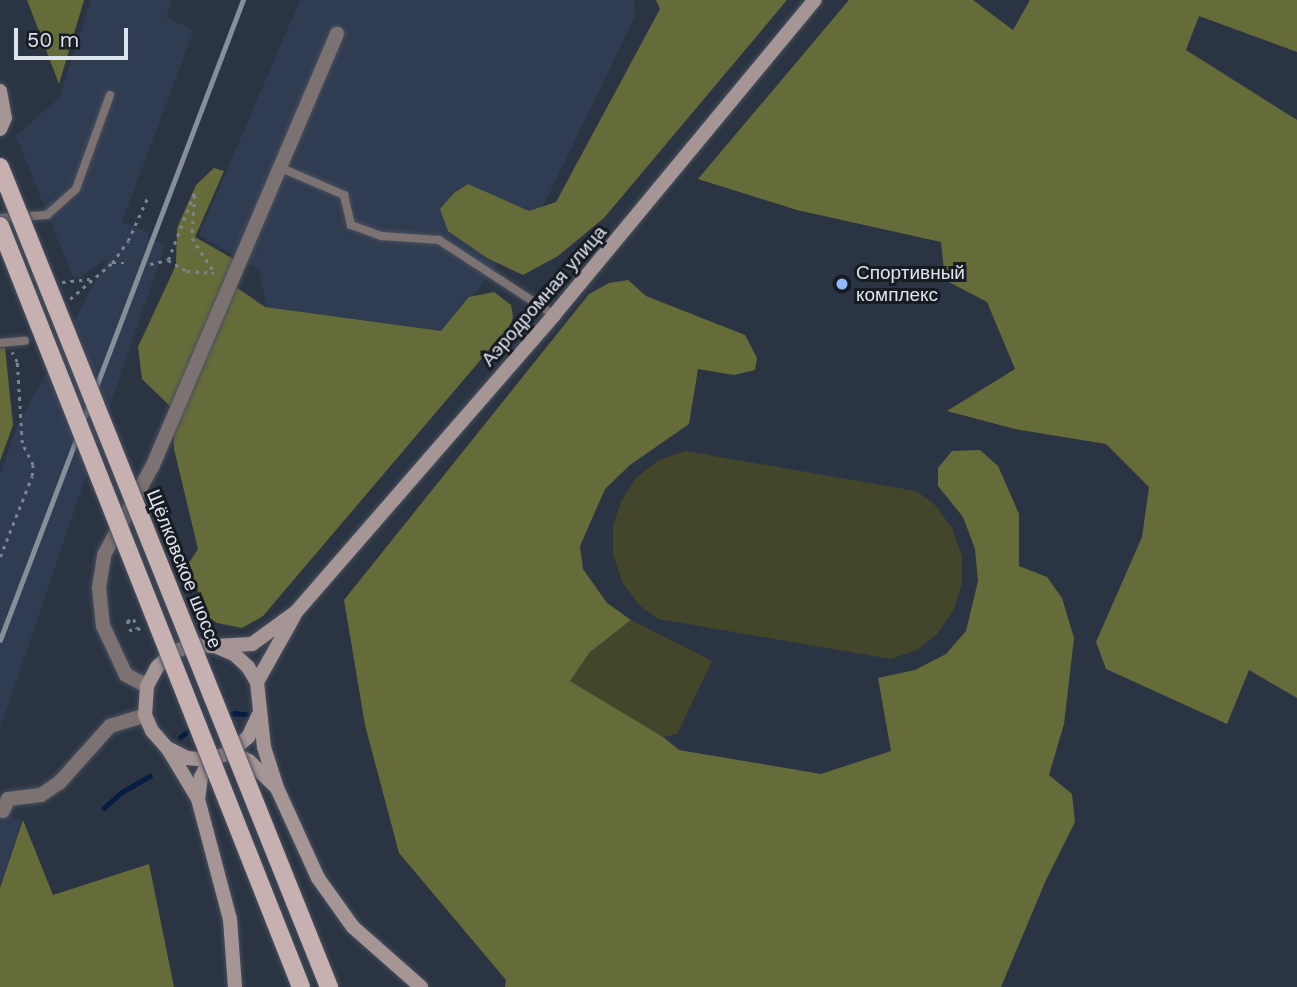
<!DOCTYPE html>
<meta charset="utf-8">
<style>
body{margin:0}
#map{position:relative;width:1297px;height:987px;overflow:hidden;background:#2b3442;font-family:"Work Sans",sans-serif}
div>[style]{position:absolute}
.built>*{inset:0;background:#303c51}
.green>*{inset:0;background:#43462a}
.forest>*{inset:0;background:#666c39}
.stream>*{height:4.5px;margin:-2.25px;padding:0 2.25px;transform-origin:2.25px;border-radius:2.25px;background:#041d40}
.path>*{height:2.5px;margin-top:-1.25px;transform-origin:0;background:repeating-linear-gradient(90deg,#7d8491 0 3.5px,transparent 0 8.5px)}
.roads{filter:drop-shadow(0 0 2px #48505e) drop-shadow(0 0 2px #48505e)}
.lane>*{height:8px;margin:-4px;padding:0 4px;transform-origin:4px;border-radius:4px;background:#7d7272}
.street>*{height:14px;margin:-7px;padding:0 7px;transform-origin:7px;border-radius:7px;background:#7d7272}
.secondary>*{height:14px;margin:-7px;padding:0 7px;transform-origin:7px;border-radius:7px;background:#a69595}
.rail>*{height:4.5px;margin:-2.25px;padding:0 2.25px;transform-origin:2.25px;border-radius:2.25px;background:#868e9a}
.bridges{filter:drop-shadow(0 0 2px #48505e) drop-shadow(0 0 2px #48505e)}
.primary-bridge>*{height:18px;margin:-9px;padding:0 9px;transform-origin:9px;border-radius:9px;background:#c6b0b0}
.dots>*{width:19px;height:19px;translate:-50% -50%;box-sizing:border-box;border:4px solid #171b22;border-radius:50%}
span{translate:-50% -50%;white-space:nowrap;text-align:center;line-height:1.15;-webkit-text-stroke:6px #171b22;paint-order:stroke}
.poi-label{font-size:19px;color:#dee4ee}
.left{translate:0 -50%;text-align:left}
.street-label{font-size:19px;color:#dee4ee}
.scale{position:absolute;left:14px;top:28px;width:114px;height:32px;box-sizing:border-box;border:4px solid #dee4ee;border-top:0;padding-left:9px;font-size:21px;line-height:24px;white-space:nowrap;color:#dee4ee;-webkit-text-stroke:5px #171b22;paint-order:stroke}
</style>
<div id="map">
<div class="built">
<i style="clip-path:polygon(91px 0,173px 0,166px 17px,194px 30px,122px 222px,149px 232px,147px 238px,165px 245px,0 729px,0 474px,17px 427px,108px 258px,79px 278px,72px 275px,16px 136px,59px 98px)"></i>
<i style="clip-path:polygon(300px 0,634px 0,635px 17px,544px 204px,444px 333px,267px 309px,259px 269px,199px 235px)"></i>
<i style="clip-path:polygon(0 814px,22px 821px,0 886px)"></i>
</div>
<div class="green">
<i style="clip-path:polygon(685px 451px,916px 491px,934px 504px,952px 528px,962px 556px,962px 583px,954px 609px,938px 633px,917px 650px,891px 659px,658px 619px,640px 606px,622px 582px,613px 554px,613px 526px,621px 501px,637px 477px,659px 460px)"></i>
<i style="clip-path:polygon(631px 620px,712px 661px,677px 734px,663px 737px,570px 681px,590px 652px)"></i>
</div>
<div class="forest">
<i style="clip-path:polygon(27px 0,84px 0,59px 84px)"></i>
<i style="clip-path:polygon(656px 0,787px 0,604px 218px,558px 256px,523px 275px,487px 258px,448px 231px,440px 209px,454px 193px,468px 184px,529px 211px,556px 202px,660px 9px)"></i>
<i style="clip-path:polygon(849px 0,973px 0,1013px 30px,1030px 0,1297px 0,1297px 52px,1199px 16px,1186px 50px,1297px 120px,1297px 698px,1249px 670px,1227px 724px,1106px 669px,1096px 642px,1142px 537px,1149px 487px,1106px 444px,1015px 429px,947px 411px,1015px 369px,987px 302px,945px 280px,941px 242px,797px 210px,698px 179px)"></i>
<i style="clip-path:polygon(214px 168px,224px 171px,195px 237px,242px 264px,233px 285px,265px 307px,441px 331px,469px 297px,494px 292px,511px 305px,513px 316px,511px 324px,263px 616px,242px 628px,217px 623px,210px 618px,187px 566px,198px 549px,174px 449px,173px 409px,142px 379px,138px 347px,176px 265px,177px 228px,196px 185px)"></i>
<i style="clip-path:polygon(628px 280px,646px 296px,745px 335px,757px 358px,755px 370px,734px 375px,698px 369px,689px 424px,630px 465px,605px 489px,580px 546px,583px 569px,607px 603px,631px 620px,590px 652px,570px 681px,663px 737px,679px 750px,821px 774px,891px 751px,878px 678px,915px 670px,946px 654px,966px 631px,978px 581px,975px 549px,963px 517px,938px 486px,938px 468px,952px 451px,980px 450px,998px 466px,1019px 514px,1019px 566px,1047px 577px,1062px 598px,1074px 638px,1064px 724px,1049px 775px,1072px 794px,1075px 822px,1046px 880px,1001px 987px,505px 987px,506px 980px,399px 853px,365px 725px,344px 600px,589px 294px,609px 283px)"></i>
<i style="clip-path:polygon(0 348px,5px 348px,13px 425px,0 461px)"></i>
<i style="clip-path:polygon(23px 820px,53px 895px,149px 864px,174px 987px,0 987px,0 888px)"></i>
</div>
<div class="stream">
<i style="left:224px;top:716px;width:12px;rotate:-14deg"></i>
<i style="left:236px;top:713px;width:14px;rotate:8deg"></i>
<i style="left:180px;top:737px;width:16px;rotate:-35deg"></i>
<i style="left:104px;top:808px;width:24px;rotate:-42deg"></i>
<i style="left:122px;top:792px;width:32px;rotate:-30deg"></i>
</div>
<div class="path">
<i style="left:195px;top:195px;width:43px;rotate:94deg"></i>
<i style="left:192px;top:238px;width:42px;rotate:56.7deg"></i>
<i style="left:168px;top:260px;width:22px;rotate:30deg"></i>
<i style="left:187px;top:271px;width:27px;rotate:4deg"></i>
<i style="left:112px;top:263px;width:13px"></i>
<i style="left:150px;top:264px;width:18px;rotate:-13deg"></i>
<i style="left:168px;top:260px;width:74px;rotate:-68.6deg"></i>
<i style="left:62px;top:282px;width:28px;rotate:-6deg"></i>
<i style="left:70px;top:299px;width:55px;rotate:-40.6deg"></i>
<i style="left:112px;top:263px;width:27px;rotate:-54deg"></i>
<i style="left:128px;top:241px;width:46px;rotate:-65.7deg"></i>
<i style="left:0;top:557px;width:87px;rotate:-68.4deg"></i>
<i style="left:32px;top:476px;width:11px;rotate:-85deg"></i>
<i style="left:33px;top:465px;width:25px;rotate:-117deg"></i>
<i style="left:22px;top:443px;width:81px;rotate:-93.5deg"></i>
<i style="left:17px;top:362px;width:11px;rotate:-117deg"></i>
<i style="left:192px;top:601px;width:3px;rotate:-108deg"></i>
<i style="left:191px;top:598px;width:8px;rotate:-23deg"></i>
<i style="left:198px;top:595px;width:25px;rotate:69deg"></i>
<i style="left:131px;top:632px;width:12px;rotate:-110deg"></i>
<i style="left:127px;top:621px;width:7px;rotate:-16deg"></i>
<i style="left:134px;top:619px;width:10px;rotate:73deg"></i>
<i style="left:137px;top:629px;width:4px;rotate:-14deg"></i>
</div>
<div class="roads">
<div class="lane">
<i style="left:281px;top:168px;width:69px;rotate:23.2deg"></i>
<i style="left:344px;top:195px;width:31px;rotate:77deg"></i>
<i style="left:351px;top:225px;width:33px;rotate:20deg"></i>
<i style="left:382px;top:236px;width:57px;rotate:4deg"></i>
<i style="left:439px;top:240px;width:137px;rotate:33.1deg"></i>
<i style="left:0;top:218px;width:47px;rotate:-3.7deg"></i>
<i style="left:47px;top:215px;width:39px;rotate:-42deg"></i>
<i style="left:76px;top:189px;width:100px;rotate:-70.1deg"></i>
<i style="left:0;top:343px;width:25px;rotate:-5deg"></i>
</div>
<div class="street">
<i style="left:147px;top:686px;width:24px;rotate:-152deg"></i>
<i style="left:126px;top:675px;width:54px;rotate:-115.1deg"></i>
<i style="left:103px;top:626px;width:38px;rotate:-96deg"></i>
<i style="left:99px;top:588px;width:33px;rotate:-81deg"></i>
<i style="left:104px;top:555px;width:102px;rotate:-61.4deg"></i>
<i style="left:153px;top:465px;width:469px;rotate:-66.9deg"></i>
<i style="left:3px;top:811px;width:13px;rotate:-67deg"></i>
<i style="left:8px;top:799px;width:33px;rotate:-7deg"></i>
<i style="left:41px;top:795px;width:23px;rotate:-34deg"></i>
<i style="left:60px;top:782px;width:75px;rotate:-48.2deg"></i>
<i style="left:110px;top:726px;width:37px;rotate:-17deg"></i>
</div>
<div class="secondary">
<i style="left:0;top:91px;width:27px;rotate:80deg"></i>
<i style="left:5px;top:118px;width:12px;rotate:114deg"></i>
<i style="left:215px;top:646px;width:37px;rotate:-3deg"></i>
<i style="left:252px;top:644px;width:54px;rotate:-36deg"></i>
<i style="left:296px;top:612px;width:393px;rotate:-49deg"></i>
<i style="left:554px;top:315px;width:409px;rotate:-50.4deg"></i>
<i style="left:257px;top:682px;width:76px;rotate:-60.7deg"></i>
<i style="left:258px;top:716px;width:23px;rotate:115deg"></i>
<i style="left:248px;top:737px;width:23px;rotate:139deg"></i>
<i style="left:231px;top:752px;width:22px;rotate:159deg"></i>
<i style="left:210px;top:760px;width:23px;rotate:-175deg"></i>
<i style="left:187px;top:758px;width:22px;rotate:-153deg"></i>
<i style="left:167px;top:748px;width:23px;rotate:-131deg"></i>
<i style="left:152px;top:731px;width:17px;rotate:-114deg"></i>
<i style="left:145px;top:715px;width:29px;rotate:-86deg"></i>
<i style="left:147px;top:686px;width:21px;rotate:-62deg"></i>
<i style="left:157px;top:667px;width:22px;rotate:-43deg"></i>
<i style="left:173px;top:652px;width:21px;rotate:-19deg"></i>
<i style="left:193px;top:645px;width:22px;rotate:3deg"></i>
<i style="left:215px;top:646px;width:21px;rotate:23deg"></i>
<i style="left:234px;top:654px;width:19px;rotate:43deg"></i>
<i style="left:248px;top:667px;width:17px;rotate:59deg"></i>
<i style="left:257px;top:682px;width:65px;rotate:83.9deg"></i>
<i style="left:264px;top:747px;width:43px;rotate:72.4deg"></i>
<i style="left:277px;top:788px;width:99px;rotate:65.5deg"></i>
<i style="left:318px;top:878px;width:60px;rotate:54.5deg"></i>
<i style="left:353px;top:927px;width:91px;rotate:41.4deg"></i>
<i style="left:168px;top:749px;width:58px;rotate:59deg"></i>
<i style="left:198px;top:799px;width:124px;rotate:75.1deg"></i>
<i style="left:230px;top:919px;width:68px;rotate:85.8deg"></i>
<i style="left:231px;top:752px;width:20px;rotate:27deg"></i>
<i style="left:249px;top:761px;width:37px;rotate:44deg"></i>
<i style="left:198px;top:799px;width:22px;rotate:-82deg"></i>
<i style="left:201px;top:777px;width:19px;rotate:-62deg"></i>
</div>
</div>
<div class="rail">
<i style="left:0;top:640px;width:685px;rotate:-69.21deg"></i>
</div>
<div class="bridges">
<div class="primary-bridge">
<i style="left:0;top:167px;width:884px;rotate:68.14deg"></i>
<i style="left:0;top:226px;width:818px;rotate:68.42deg"></i>
</div>
</div>
<div class="dots">
<i style="left:842px;top:284px;background:#8fb8fd"></i>
</div>
<div class="poi-label">
<span class="left" style="left:856px;top:284px">Спортивный<br>комплекс</span>
</div>
<div class="street-label">
<span style="left:544px;top:296px;rotate:-49deg">Аэродромная улица</span>
<span style="left:184px;top:569px;rotate:68deg">Щёлковское шоссе</span>
</div>
<div class="scale">50 m</div>
</div>
